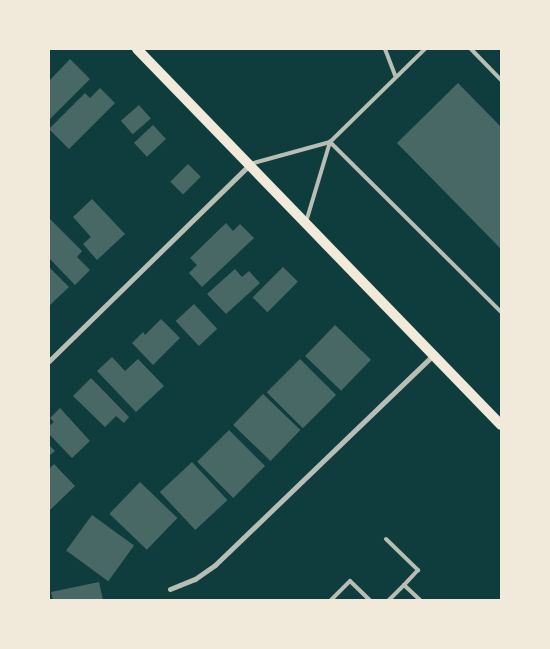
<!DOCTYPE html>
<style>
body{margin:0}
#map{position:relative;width:550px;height:649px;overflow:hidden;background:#0f3d3e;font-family:"DejaVu Sans",sans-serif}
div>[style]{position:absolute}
.building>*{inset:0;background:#486865;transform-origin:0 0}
.service>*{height:4px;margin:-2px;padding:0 2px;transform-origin:2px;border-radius:2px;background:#b8beb3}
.minor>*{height:5px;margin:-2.5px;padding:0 2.5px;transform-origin:2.5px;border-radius:2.5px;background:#b8beb3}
.secondary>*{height:10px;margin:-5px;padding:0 5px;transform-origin:5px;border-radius:5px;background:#f1e9da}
span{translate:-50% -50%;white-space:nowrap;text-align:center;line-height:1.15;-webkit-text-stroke:4px #f1e9da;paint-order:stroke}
.frame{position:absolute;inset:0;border:50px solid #f1e9da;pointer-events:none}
</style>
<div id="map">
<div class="building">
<i style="clip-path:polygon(70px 59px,90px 79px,49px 120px,49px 81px)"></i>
<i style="clip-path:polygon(458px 83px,501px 127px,501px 249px,397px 143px)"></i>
<i style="clip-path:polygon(100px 88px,115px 103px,69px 149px,49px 129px,85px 93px,90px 98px)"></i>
<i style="left:139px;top:105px;width:18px;height:24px;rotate:49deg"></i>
<i style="left:153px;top:125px;width:19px;height:26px;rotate:47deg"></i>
<i style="left:188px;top:164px;width:18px;height:25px;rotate:45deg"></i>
<i style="clip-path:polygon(92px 199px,125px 234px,97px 260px,83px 244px,91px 237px,73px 217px)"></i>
<i style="clip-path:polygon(49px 218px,82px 251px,77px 257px,90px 270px,75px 285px,49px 258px)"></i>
<i style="clip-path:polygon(226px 223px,233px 231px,240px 224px,254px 238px,202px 287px,189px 273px,197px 265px,190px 258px)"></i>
<i style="clip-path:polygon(49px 267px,69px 287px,49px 306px)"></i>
<i style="left:283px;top:267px;width:21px;height:43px;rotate:45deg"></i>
<i style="clip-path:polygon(235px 269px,242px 277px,249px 271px,260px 283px,226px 314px,207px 294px)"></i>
<i style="left:194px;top:304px;width:34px;height:25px;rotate:47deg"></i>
<i style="clip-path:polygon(161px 319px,180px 338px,153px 365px,132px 343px,143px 332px,145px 335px)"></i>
<i style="left:335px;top:325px;width:50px;height:43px;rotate:44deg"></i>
<i style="clip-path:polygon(112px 357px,125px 371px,138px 359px,164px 386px,136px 412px,97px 371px)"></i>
<i style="left:300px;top:359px;width:51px;height:47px;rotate:45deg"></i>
<i style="clip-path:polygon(91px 378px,129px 417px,124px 423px,116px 416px,105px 427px,73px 396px)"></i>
<i style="left:263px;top:394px;width:52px;height:43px;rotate:44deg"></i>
<i style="clip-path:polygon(60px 408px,90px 441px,72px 458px,49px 434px,49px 426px,54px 422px,50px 418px)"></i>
<i style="left:229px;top:430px;width:51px;height:45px;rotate:45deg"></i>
<i style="clip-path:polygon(49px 445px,55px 451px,49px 456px)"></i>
<i style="left:192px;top:462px;width:52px;height:44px;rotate:47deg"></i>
<i style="clip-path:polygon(54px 464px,75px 486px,49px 511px,49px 469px)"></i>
<i style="left:140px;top:482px;width:52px;height:44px;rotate:44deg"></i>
<i style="left:92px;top:515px;width:52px;height:44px;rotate:36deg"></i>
<i style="clip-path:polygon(99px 582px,103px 600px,53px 600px,51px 592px)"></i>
</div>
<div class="service">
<i style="left:385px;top:49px;width:30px;rotate:69deg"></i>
<i style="left:471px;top:49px;width:43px;rotate:45.9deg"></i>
<i style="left:250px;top:164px;width:83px;rotate:-15.4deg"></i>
<i style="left:330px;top:142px;width:133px;rotate:-44.4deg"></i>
<i style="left:306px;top:222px;width:84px;rotate:-73.3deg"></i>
<i style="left:330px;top:142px;width:241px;rotate:44.8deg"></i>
<i style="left:386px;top:539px;width:45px;rotate:44.1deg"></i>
<i style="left:418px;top:570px;width:21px;rotate:133deg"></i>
<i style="left:331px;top:600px;width:27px;rotate:-45deg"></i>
<i style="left:350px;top:581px;width:28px;rotate:44deg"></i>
<i style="left:389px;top:600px;width:21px;rotate:-45deg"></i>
<i style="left:404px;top:585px;width:22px;rotate:43deg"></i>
</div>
<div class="minor">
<i style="left:49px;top:361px;width:280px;rotate:-44.4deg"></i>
<i style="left:170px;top:589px;width:27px;rotate:-22deg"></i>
<i style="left:195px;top:579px;width:24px;rotate:-35deg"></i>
<i style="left:215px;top:565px;width:303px;rotate:-43.9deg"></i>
</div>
<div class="secondary">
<i style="left:137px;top:49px;width:523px;rotate:45.93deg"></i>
</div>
<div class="frame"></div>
</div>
